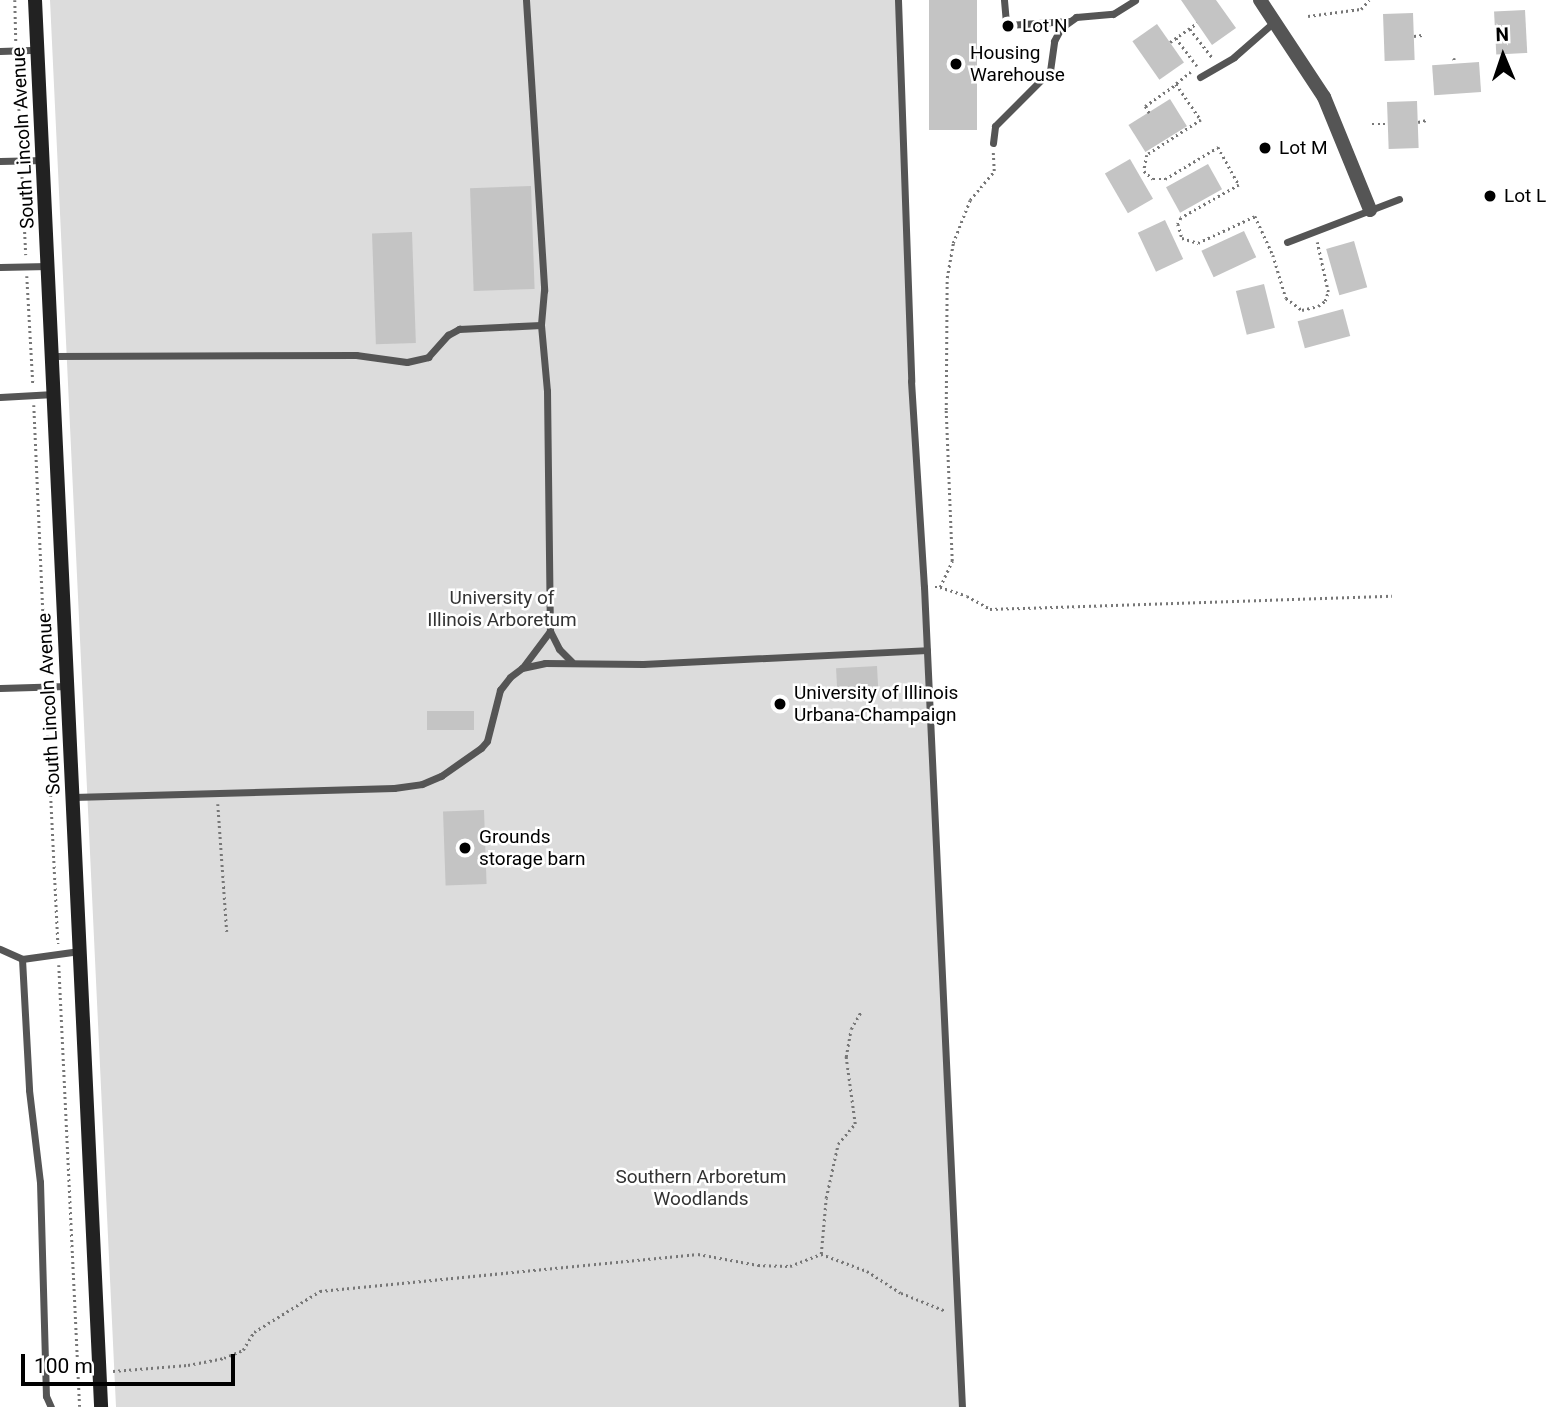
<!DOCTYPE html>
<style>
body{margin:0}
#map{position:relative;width:1559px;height:1407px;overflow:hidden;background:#fff;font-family:Roboto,sans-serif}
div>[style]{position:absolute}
.green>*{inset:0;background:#dcdcdc}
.building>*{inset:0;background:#c4c4c4;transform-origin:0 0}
.path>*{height:2.5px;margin-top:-1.25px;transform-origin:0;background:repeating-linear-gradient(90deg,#777 0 2px,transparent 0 5.5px)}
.service>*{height:7px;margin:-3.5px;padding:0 3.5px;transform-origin:3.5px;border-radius:3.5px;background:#555}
.minor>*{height:14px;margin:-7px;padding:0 7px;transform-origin:7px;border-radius:7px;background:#555}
.secondary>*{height:14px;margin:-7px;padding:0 7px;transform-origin:7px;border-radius:7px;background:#222}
.dots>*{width:19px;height:19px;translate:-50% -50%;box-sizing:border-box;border:4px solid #fff;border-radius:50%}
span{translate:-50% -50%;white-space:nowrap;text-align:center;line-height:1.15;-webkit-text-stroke:5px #fff;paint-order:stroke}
.poi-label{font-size:19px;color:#000}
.left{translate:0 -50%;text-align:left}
.street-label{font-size:19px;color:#000}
.park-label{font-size:19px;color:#333}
.north{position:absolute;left:1468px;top:21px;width:70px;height:70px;-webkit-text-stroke:5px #fff;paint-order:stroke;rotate:358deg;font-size:19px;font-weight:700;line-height:28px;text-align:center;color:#000}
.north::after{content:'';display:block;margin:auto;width:24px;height:32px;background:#000;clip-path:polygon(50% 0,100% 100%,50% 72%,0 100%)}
.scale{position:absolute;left:21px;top:1354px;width:214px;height:32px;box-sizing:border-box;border:4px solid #000;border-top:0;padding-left:9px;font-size:21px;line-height:24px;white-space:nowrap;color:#000;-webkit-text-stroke:5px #fff;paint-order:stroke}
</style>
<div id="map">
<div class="green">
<i style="clip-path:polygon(50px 0,899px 0,911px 381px,962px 1407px,116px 1407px)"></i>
</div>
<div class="building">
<i style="left:929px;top:0;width:48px;height:130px"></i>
<i style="clip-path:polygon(1181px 0,1216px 0,1236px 28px,1212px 45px)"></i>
<i style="left:1525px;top:10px;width:43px;height:31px;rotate:87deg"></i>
<i style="left:1413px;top:13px;width:47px;height:30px;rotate:88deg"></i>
<i style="left:1157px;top:24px;width:47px;height:30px;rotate:55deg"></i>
<i style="left:1479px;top:62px;width:30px;height:47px;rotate:86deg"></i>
<i style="left:1170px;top:99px;width:32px;height:49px;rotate:58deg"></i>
<i style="left:1417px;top:101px;width:47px;height:30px;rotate:88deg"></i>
<i style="left:1130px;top:159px;width:46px;height:29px;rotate:60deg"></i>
<i style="left:1208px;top:164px;width:29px;height:48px;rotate:61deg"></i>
<i style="left:531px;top:186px;width:103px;height:61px;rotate:88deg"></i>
<i style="left:1165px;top:220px;width:43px;height:30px;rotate:65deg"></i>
<i style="left:1244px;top:231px;width:29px;height:47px;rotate:65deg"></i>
<i style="left:412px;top:232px;width:111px;height:40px;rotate:88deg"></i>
<i style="left:1354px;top:241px;width:48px;height:29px;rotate:74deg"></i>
<i style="left:1264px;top:284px;width:45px;height:29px;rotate:76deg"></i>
<i style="left:1343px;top:309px;width:28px;height:47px;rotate:75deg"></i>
<i style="left:877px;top:666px;width:22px;height:41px;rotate:87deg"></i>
<i style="left:474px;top:711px;width:19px;height:47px;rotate:90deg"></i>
<i style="left:484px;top:810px;width:74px;height:41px;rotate:88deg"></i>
</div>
<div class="path">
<i style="left:15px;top:0;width:42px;rotate:88.6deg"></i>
<i style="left:1308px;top:16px;width:53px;rotate:-7.5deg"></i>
<i style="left:1361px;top:9px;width:12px;rotate:-48deg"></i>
<i style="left:1190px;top:29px;width:36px;rotate:52deg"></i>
<i style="left:1414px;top:36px;width:8px;rotate:-7deg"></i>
<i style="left:1176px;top:38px;width:35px;rotate:53deg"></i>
<i style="left:1170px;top:42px;width:33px;rotate:-35deg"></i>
<i style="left:1454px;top:58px;width:5px;rotate:79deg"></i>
<i style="left:17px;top:59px;width:92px;rotate:87.5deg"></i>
<i style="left:1191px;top:72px;width:19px;rotate:141deg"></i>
<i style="left:1176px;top:84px;width:44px;rotate:55.2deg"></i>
<i style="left:1201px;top:120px;width:64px;rotate:147.1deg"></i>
<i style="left:1147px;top:155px;width:16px;rotate:101deg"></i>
<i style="left:1144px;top:171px;width:12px;rotate:42deg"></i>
<i style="left:1153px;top:179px;width:12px"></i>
<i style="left:1165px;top:179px;width:62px;rotate:-31.1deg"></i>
<i style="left:1218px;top:147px;width:43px;rotate:61.1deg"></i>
<i style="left:1239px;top:185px;width:67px;rotate:150.4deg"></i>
<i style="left:1181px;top:218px;width:7px;rotate:117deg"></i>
<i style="left:1178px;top:224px;width:15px;rotate:74deg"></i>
<i style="left:1182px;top:238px;width:17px;rotate:17deg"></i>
<i style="left:1198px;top:243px;width:63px;rotate:-25.3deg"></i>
<i style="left:1255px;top:216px;width:43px;rotate:65.2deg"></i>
<i style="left:1273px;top:255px;width:45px;rotate:73.2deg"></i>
<i style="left:1286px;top:298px;width:20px;rotate:37deg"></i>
<i style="left:1302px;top:310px;width:16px;rotate:-14deg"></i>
<i style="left:1318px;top:306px;width:9px;rotate:-36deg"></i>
<i style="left:1325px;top:301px;width:9px;rotate:-72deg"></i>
<i style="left:1328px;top:292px;width:51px;rotate:-102.4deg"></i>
<i style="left:1149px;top:113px;width:8px;rotate:-120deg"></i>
<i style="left:1145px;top:106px;width:38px;rotate:-35deg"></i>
<i style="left:1418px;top:122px;width:9px;rotate:-13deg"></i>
<i style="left:1372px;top:124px;width:16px"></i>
<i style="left:22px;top:171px;width:84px;rotate:87.3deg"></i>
<i style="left:27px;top:276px;width:109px;rotate:86.8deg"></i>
<i style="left:34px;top:405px;width:270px;rotate:87.5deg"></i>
<i style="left:935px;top:587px;width:5px"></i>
<i style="left:940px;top:587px;width:29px;rotate:-65deg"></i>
<i style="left:952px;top:561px;width:151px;rotate:-92.3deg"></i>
<i style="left:946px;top:410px;width:132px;rotate:-89.6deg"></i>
<i style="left:947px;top:278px;width:36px;rotate:-80deg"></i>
<i style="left:953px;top:243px;width:46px;rotate:-68.4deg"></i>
<i style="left:970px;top:200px;width:38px;rotate:-50deg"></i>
<i style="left:994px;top:171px;width:19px;rotate:-93deg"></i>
<i style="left:940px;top:587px;width:28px;rotate:18deg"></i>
<i style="left:967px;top:596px;width:26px;rotate:29deg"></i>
<i style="left:990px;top:609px;width:402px;rotate:-1.9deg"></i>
<i style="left:46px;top:696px;width:248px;rotate:87.2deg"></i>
<i style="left:218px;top:804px;width:128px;rotate:86deg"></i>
<i style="left:59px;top:965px;width:442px;rotate:87.3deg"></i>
<i style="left:821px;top:1254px;width:56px;rotate:-84.9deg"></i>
<i style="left:826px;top:1198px;width:55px;rotate:-77.5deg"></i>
<i style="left:838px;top:1144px;width:26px;rotate:-50deg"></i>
<i style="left:855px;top:1124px;width:68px;rotate:-97.7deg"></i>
<i style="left:846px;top:1057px;width:28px;rotate:-80deg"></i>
<i style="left:851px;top:1029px;width:20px;rotate:-60deg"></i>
<i style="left:113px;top:1371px;width:75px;rotate:-4.6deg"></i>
<i style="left:188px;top:1365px;width:37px;rotate:-11deg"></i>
<i style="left:224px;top:1358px;width:21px;rotate:-23deg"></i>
<i style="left:243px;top:1350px;width:21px;rotate:-59deg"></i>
<i style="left:254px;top:1332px;width:78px;rotate:-31.8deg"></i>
<i style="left:320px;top:1291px;width:380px;rotate:-5.6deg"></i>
<i style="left:698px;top:1254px;width:61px;rotate:10.4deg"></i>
<i style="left:758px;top:1265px;width:32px;rotate:2deg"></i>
<i style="left:790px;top:1266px;width:33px;rotate:-21deg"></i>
<i style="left:821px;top:1254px;width:49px;rotate:20.3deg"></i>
<i style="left:867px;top:1271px;width:40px;rotate:32.9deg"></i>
<i style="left:901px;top:1293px;width:48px;rotate:21.8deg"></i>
</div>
<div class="service">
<i style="left:526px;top:0;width:291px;rotate:86.4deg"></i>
<i style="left:544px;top:290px;width:35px;rotate:95deg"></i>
<i style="left:541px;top:325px;width:66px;rotate:84.8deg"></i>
<i style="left:547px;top:391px;width:240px;rotate:89.3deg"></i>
<i style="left:550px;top:631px;width:20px;rotate:63deg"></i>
<i style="left:559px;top:649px;width:18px;rotate:45deg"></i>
<i style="left:898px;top:0;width:381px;rotate:88deg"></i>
<i style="left:911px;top:381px;width:206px;rotate:86.4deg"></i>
<i style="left:924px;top:587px;width:821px;rotate:87.35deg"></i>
<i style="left:1004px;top:0;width:25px;rotate:85deg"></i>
<i style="left:1006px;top:25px;width:62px;rotate:-3.7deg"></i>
<i style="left:0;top:51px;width:38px;rotate:-2deg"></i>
<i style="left:1200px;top:77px;width:39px;rotate:-30deg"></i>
<i style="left:1234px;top:57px;width:53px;rotate:-41.2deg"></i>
<i style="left:993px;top:143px;width:17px;rotate:-83deg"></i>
<i style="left:995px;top:126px;width:78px;rotate:-45deg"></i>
<i style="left:1050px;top:71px;width:30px;rotate:-82deg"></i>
<i style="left:1054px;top:41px;width:15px;rotate:-62deg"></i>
<i style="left:1061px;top:28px;width:19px;rotate:-36deg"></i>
<i style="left:1076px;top:17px;width:37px;rotate:-5deg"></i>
<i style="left:1113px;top:14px;width:26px;rotate:-32deg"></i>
<i style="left:0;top:161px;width:44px;rotate:-1.3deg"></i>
<i style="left:1287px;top:242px;width:120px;rotate:-21deg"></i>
<i style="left:0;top:267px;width:48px;rotate:-1.2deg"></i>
<i style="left:53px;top:356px;width:303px;rotate:-0.2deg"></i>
<i style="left:356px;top:355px;width:51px;rotate:7.8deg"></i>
<i style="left:407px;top:362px;width:22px;rotate:-13deg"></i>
<i style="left:428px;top:357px;width:30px;rotate:-48deg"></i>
<i style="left:448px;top:335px;width:13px;rotate:-29deg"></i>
<i style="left:459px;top:329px;width:82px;rotate:-2.8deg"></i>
<i style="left:0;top:397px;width:54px;rotate:-3.2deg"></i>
<i style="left:523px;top:667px;width:45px;rotate:-53.1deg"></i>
<i style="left:0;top:688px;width:67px;rotate:-1.7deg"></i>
<i style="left:73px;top:797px;width:321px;rotate:-1.6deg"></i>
<i style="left:394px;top:788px;width:28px;rotate:-8deg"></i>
<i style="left:422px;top:784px;width:21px;rotate:-23deg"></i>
<i style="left:441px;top:776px;width:49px;rotate:-35deg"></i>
<i style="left:481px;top:748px;width:9px;rotate:-49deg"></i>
<i style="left:487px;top:741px;width:53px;rotate:-75.7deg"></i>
<i style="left:500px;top:690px;width:16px;rotate:-52deg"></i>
<i style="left:510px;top:677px;width:15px;rotate:-37deg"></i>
<i style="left:522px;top:668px;width:24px;rotate:-12deg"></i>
<i style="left:545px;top:663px;width:98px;rotate:0.6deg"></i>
<i style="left:643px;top:664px;width:284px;rotate:-2.8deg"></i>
<i style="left:0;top:949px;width:24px;rotate:24deg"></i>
<i style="left:22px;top:959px;width:58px;rotate:-8deg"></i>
<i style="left:22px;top:959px;width:131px;rotate:86.9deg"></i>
<i style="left:29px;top:1090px;width:93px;rotate:83.2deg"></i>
<i style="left:40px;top:1182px;width:214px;rotate:88.4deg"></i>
<i style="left:46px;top:1396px;width:12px;rotate:66deg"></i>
</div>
<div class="minor">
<i style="left:1260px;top:0;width:116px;rotate:56.6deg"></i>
<i style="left:1324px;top:97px;width:122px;rotate:67.8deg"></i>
</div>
<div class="secondary">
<i style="left:35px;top:0;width:1409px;rotate:87.31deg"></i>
</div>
<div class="dots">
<i style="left:1008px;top:26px;background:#000"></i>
<i style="left:956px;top:64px;background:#000"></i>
<i style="left:1265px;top:148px;background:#000"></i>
<i style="left:1490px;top:196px;background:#000"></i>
<i style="left:780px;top:704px;background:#000"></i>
<i style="left:465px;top:848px;background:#000"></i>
</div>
<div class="poi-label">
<span class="left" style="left:1022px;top:26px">Lot N</span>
<span class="left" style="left:970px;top:64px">Housing<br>Warehouse</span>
<span class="left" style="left:1279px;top:148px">Lot M</span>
<span class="left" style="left:1504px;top:196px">Lot L</span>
<span class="left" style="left:794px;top:704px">University of Illinois<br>Urbana-Champaign</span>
<span class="left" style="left:479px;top:848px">Grounds<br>storage barn</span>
</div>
<div class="street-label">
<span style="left:23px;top:138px;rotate:-93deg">South Lincoln Avenue</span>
<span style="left:49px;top:704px;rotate:-93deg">South Lincoln Avenue</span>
</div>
<div class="park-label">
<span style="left:502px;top:609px">University of<br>Illinois Arboretum</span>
<span style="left:701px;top:1188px">Southern Arboretum<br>Woodlands</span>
</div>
<div class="north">N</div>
<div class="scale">100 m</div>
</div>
